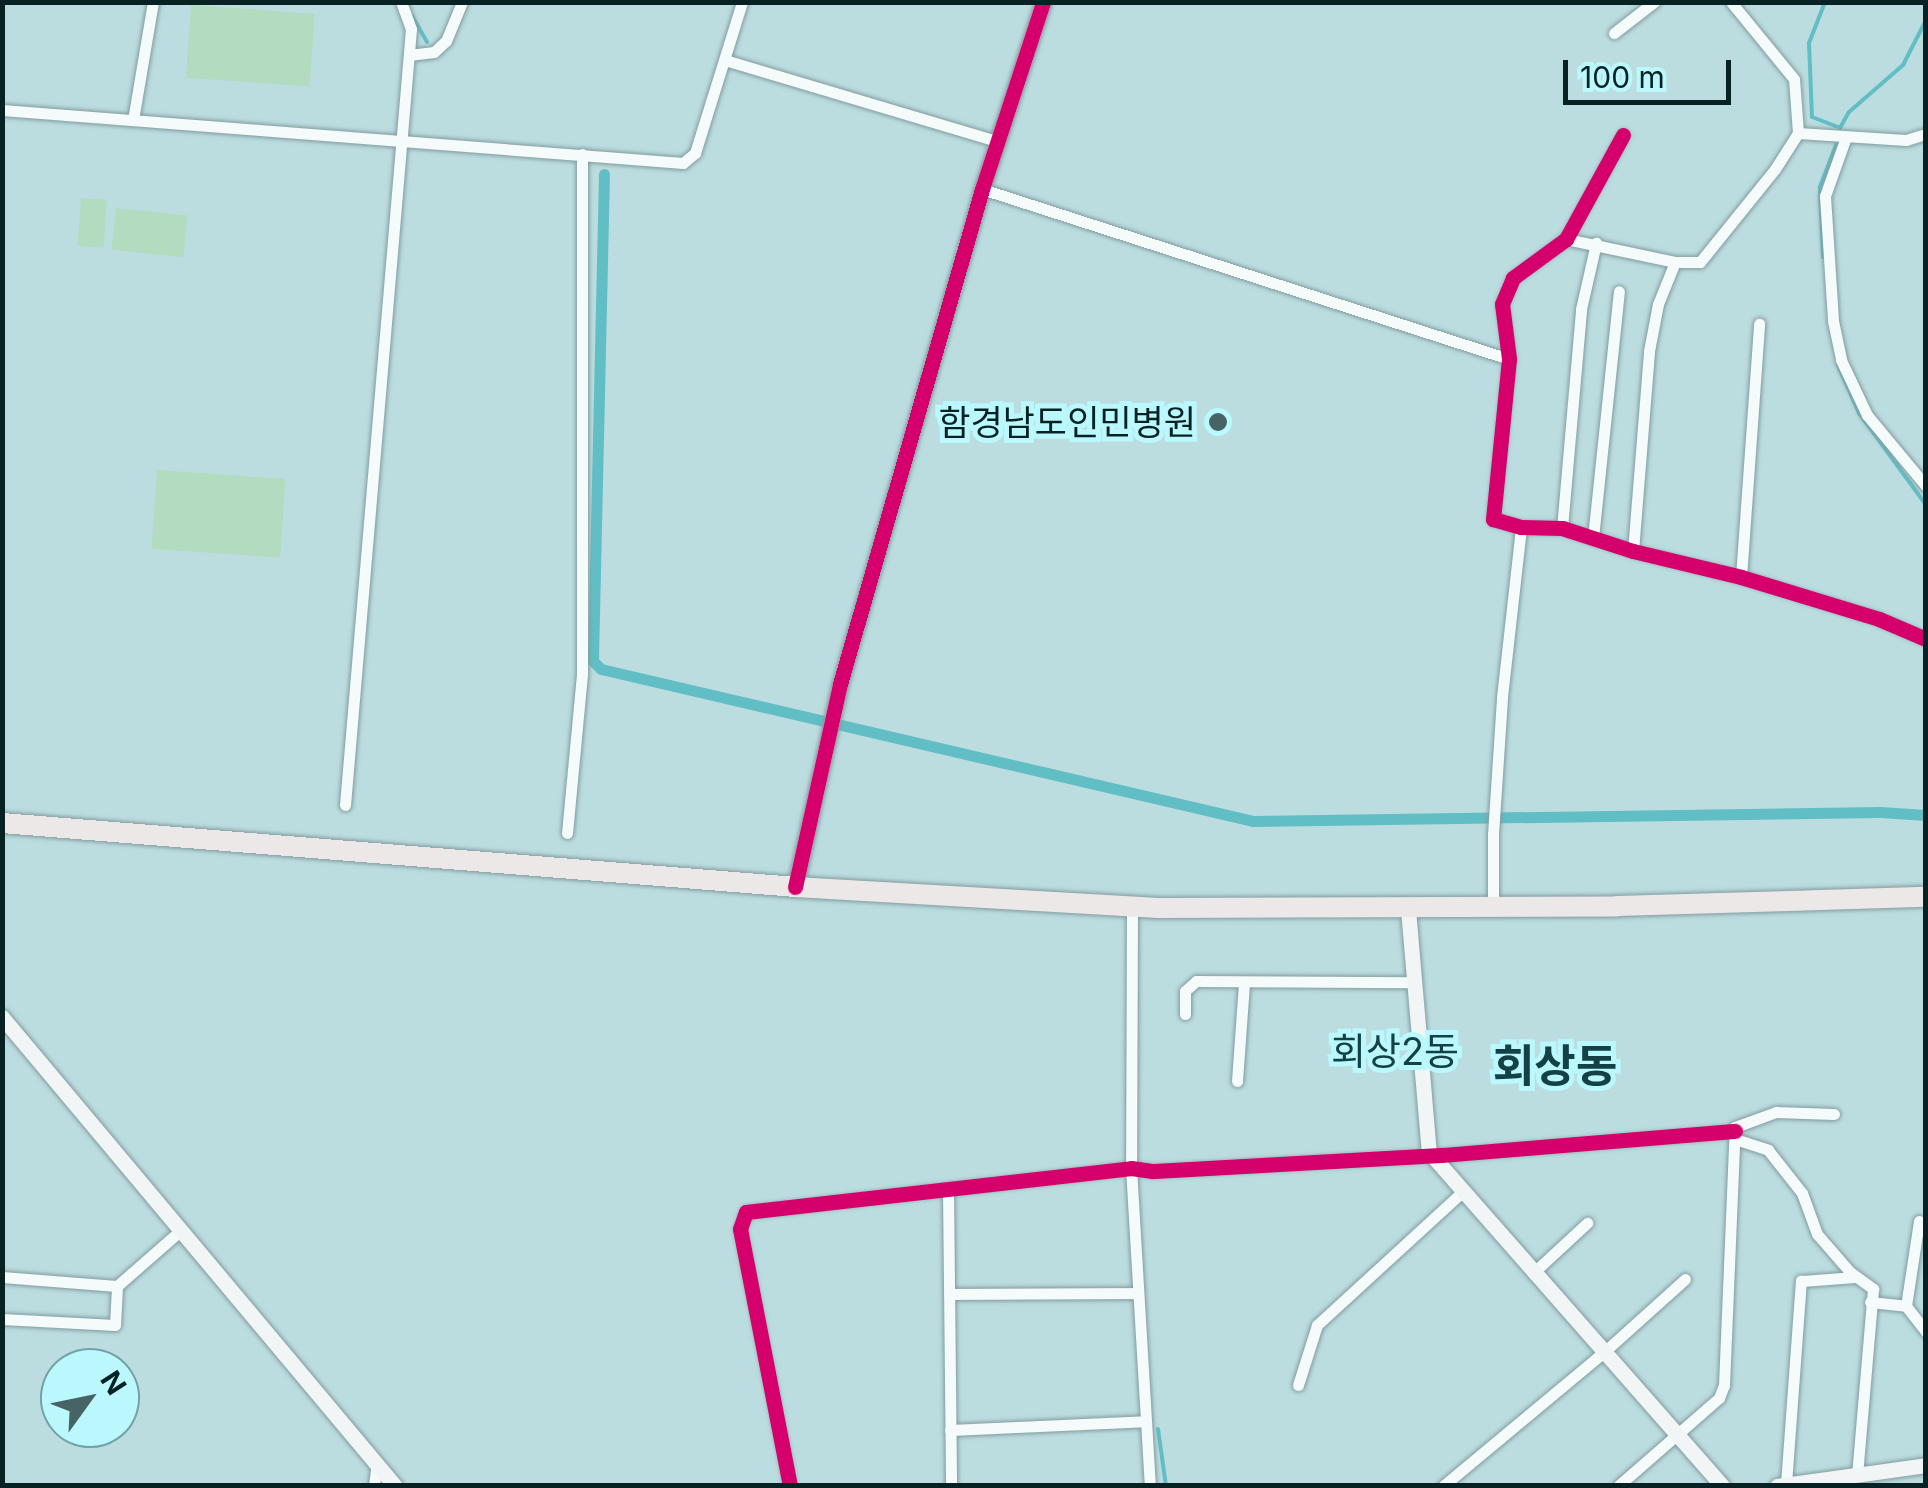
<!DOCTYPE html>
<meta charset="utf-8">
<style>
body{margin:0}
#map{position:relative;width:1928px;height:1488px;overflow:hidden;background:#bcdde0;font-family:Inter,"Noto Sans KR",sans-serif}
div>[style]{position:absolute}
.green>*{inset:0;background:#b3dbc0;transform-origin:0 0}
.stream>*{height:4px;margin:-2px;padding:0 2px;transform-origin:2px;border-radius:2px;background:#62bec5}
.canal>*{height:11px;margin:-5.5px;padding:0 5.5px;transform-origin:5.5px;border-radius:5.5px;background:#62bec5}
.roads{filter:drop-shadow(0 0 2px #829c9f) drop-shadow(0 0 2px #829c9f)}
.street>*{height:11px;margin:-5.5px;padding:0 5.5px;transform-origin:5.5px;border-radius:5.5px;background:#f5fafa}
.secondary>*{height:15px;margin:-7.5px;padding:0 7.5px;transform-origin:7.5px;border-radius:7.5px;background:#f2f5f5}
.highway>*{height:20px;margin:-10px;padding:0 10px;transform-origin:10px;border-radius:10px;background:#ece8e8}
.cycleway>*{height:15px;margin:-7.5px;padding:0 7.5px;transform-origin:7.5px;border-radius:7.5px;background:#d6006c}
.dots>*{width:28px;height:28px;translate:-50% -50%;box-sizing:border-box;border:5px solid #baf8fd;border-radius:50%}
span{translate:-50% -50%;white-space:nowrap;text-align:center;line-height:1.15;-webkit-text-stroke:10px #baf8fd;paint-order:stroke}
.poi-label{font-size:35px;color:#082224}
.right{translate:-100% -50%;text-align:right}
.neighbourhood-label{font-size:38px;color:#134145}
.district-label{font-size:45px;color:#134145;font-weight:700}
.frame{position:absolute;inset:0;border:5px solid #082224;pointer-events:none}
.north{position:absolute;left:40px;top:1348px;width:100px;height:100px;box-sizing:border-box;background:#baf8fd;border:2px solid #73a2a6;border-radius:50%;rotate:57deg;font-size:28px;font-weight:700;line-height:40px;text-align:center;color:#082224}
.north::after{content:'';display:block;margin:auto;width:35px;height:45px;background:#476366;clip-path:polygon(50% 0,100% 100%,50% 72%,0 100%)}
.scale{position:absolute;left:1563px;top:60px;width:168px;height:45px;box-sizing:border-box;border:5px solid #082224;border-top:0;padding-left:12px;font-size:30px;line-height:35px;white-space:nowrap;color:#082224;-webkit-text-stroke:8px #baf8fd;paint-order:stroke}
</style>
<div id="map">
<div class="green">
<i style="left:191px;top:5px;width:124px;height:73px;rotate:4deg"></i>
<i style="left:81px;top:198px;width:26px;height:48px;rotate:4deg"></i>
<i style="left:116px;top:208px;width:72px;height:42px;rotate:6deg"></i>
<i style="left:157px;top:470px;width:129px;height:79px;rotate:4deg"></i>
</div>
<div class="stream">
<i style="left:1825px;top:2px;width:44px;rotate:111.3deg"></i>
<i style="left:1809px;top:43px;width:74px;rotate:87.7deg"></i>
<i style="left:1812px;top:117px;width:30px;rotate:21deg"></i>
<i style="left:1840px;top:128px;width:18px;rotate:-61deg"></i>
<i style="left:1849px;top:112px;width:72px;rotate:-41deg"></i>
<i style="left:1903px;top:65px;width:51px;rotate:-62.9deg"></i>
<i style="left:412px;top:16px;width:30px;rotate:60deg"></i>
<i style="left:1823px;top:257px;width:70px;rotate:-92.5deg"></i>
<i style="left:1820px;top:187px;width:45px;rotate:-69.1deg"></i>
<i style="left:1838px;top:365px;width:52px;rotate:66.4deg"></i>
<i style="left:1859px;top:413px;width:114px;rotate:53.9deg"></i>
<i style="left:1158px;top:1429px;width:58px;rotate:82deg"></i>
</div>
<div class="canal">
<i style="left:604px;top:174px;width:487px;rotate:91.3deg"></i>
<i style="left:593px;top:661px;width:11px;rotate:45deg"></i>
<i style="left:601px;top:669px;width:669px;rotate:13.12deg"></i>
<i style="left:1253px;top:821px;width:627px;rotate:-0.82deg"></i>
<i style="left:1880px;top:812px;width:46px;rotate:3.7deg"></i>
</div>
<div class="roads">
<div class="street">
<i style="left:1614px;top:33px;width:51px;rotate:-37.8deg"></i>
<i style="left:409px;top:55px;width:25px;rotate:-7deg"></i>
<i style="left:434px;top:52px;width:16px;rotate:-43deg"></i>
<i style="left:446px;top:41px;width:42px;rotate:-67.7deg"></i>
<i style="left:725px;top:60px;width:284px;rotate:16.6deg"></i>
<i style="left:2px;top:110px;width:683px;rotate:4.45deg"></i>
<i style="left:683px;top:163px;width:16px;rotate:-40deg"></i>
<i style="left:695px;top:153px;width:158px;rotate:-72.7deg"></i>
<i style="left:133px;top:120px;width:120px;rotate:-80.4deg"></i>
<i style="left:1798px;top:133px;width:108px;rotate:3.7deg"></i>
<i style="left:1906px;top:140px;width:21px;rotate:-17deg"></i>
<i style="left:1623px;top:135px;width:119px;rotate:118.7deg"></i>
<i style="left:1566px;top:239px;width:66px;rotate:143.7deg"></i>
<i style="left:1513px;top:278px;width:28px;rotate:113deg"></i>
<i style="left:1502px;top:304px;width:55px;rotate:82.7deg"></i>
<i style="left:1509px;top:359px;width:161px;rotate:95.7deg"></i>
<i style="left:1493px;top:519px;width:29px;rotate:16deg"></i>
<i style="left:1521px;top:527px;width:41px;rotate:1.4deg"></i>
<i style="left:1562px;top:528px;width:75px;rotate:17.9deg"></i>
<i style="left:1633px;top:551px;width:111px;rotate:13.5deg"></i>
<i style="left:1741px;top:577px;width:144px;rotate:16.9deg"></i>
<i style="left:1879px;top:619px;width:51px;rotate:23.1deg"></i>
<i style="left:1846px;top:137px;width:63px;rotate:109.6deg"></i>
<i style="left:1825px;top:196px;width:125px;rotate:86.3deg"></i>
<i style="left:1833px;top:321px;width:40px;rotate:78deg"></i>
<i style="left:1841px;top:360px;width:61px;rotate:64.7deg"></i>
<i style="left:1867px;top:415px;width:92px;rotate:50.3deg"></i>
<i style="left:982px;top:189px;width:554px;rotate:17.88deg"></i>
<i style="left:1566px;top:239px;width:111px;rotate:11.9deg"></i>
<i style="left:1675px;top:262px;width:25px"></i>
<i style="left:1700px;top:262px;width:119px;rotate:-51.1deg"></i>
<i style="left:1775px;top:169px;width:43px;rotate:-57.4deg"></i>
<i style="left:1798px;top:133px;width:54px;rotate:-94.2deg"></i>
<i style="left:1794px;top:79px;width:99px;rotate:-129.3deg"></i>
<i style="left:1562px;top:528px;width:220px;rotate:-85deg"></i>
<i style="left:1581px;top:309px;width:68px;rotate:-77.2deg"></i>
<i style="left:1593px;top:538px;width:248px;rotate:-84deg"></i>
<i style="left:1633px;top:551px;width:201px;rotate:-85.4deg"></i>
<i style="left:1649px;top:351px;width:48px;rotate:-79.2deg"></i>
<i style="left:1658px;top:304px;width:45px;rotate:-68deg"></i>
<i style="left:1741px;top:577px;width:254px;rotate:-85.9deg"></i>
<i style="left:345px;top:805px;width:779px;rotate:-85.14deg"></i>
<i style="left:411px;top:29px;width:29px;rotate:-110deg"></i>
<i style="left:567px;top:833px;width:161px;rotate:-84.6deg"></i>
<i style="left:582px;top:673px;width:519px;rotate:-90deg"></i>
<i style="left:1132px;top:906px;width:262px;rotate:90.2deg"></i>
<i style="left:1131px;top:1168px;width:319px;rotate:86.6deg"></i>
<i style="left:1493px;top:908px;width:74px;rotate:-90deg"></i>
<i style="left:1493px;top:834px;width:137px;rotate:-86.2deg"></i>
<i style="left:1502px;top:697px;width:171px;rotate:-83.6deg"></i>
<i style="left:1185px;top:1014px;width:23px;rotate:-90deg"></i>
<i style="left:1185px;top:991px;width:15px;rotate:-42deg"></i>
<i style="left:1196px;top:981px;width:217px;rotate:0.3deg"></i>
<i style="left:1237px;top:1081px;width:98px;rotate:-85.9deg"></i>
<i style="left:1735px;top:1139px;width:35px;rotate:18deg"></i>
<i style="left:1768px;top:1150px;width:55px;rotate:51.7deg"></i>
<i style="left:1802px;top:1193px;width:44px;rotate:69.9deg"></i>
<i style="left:1817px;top:1234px;width:50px;rotate:49deg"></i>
<i style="left:1850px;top:1272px;width:29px;rotate:36deg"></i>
<i style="left:1873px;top:1289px;width:187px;rotate:94.9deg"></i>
<i style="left:948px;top:1189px;width:297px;rotate:89.4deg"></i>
<i style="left:1919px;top:1221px;width:86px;rotate:98.7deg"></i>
<i style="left:1906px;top:1306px;width:33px;rotate:52deg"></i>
<i style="left:1533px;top:1273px;width:74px;rotate:-42.8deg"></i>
<i style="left:2px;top:1277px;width:115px;rotate:4.5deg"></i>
<i style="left:949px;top:1294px;width:188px;rotate:-0.3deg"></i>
<i style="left:1870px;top:1302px;width:36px;rotate:6deg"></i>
<i style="left:2px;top:1319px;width:113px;rotate:3deg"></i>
<i style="left:115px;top:1325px;width:39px;rotate:-87deg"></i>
<i style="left:117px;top:1286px;width:85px;rotate:-41.2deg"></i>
<i style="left:1298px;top:1385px;width:63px;rotate:-72.4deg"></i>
<i style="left:1317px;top:1325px;width:198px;rotate:-42.5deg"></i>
<i style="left:950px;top:1430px;width:195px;rotate:-2.6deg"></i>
<i style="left:1786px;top:1484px;width:204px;rotate:-85.8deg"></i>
<i style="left:1801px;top:1281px;width:55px;rotate:-4.2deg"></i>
<i style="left:374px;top:1486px;width:24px;rotate:-83deg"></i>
<i style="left:790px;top:1486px;width:262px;rotate:-101deg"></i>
<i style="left:740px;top:1229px;width:18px;rotate:-71deg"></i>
<i style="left:746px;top:1212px;width:388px;rotate:-6.5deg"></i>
<i style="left:1131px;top:1168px;width:22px;rotate:8deg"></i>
<i style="left:1153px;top:1171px;width:289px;rotate:-3.2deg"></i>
<i style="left:1442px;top:1155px;width:294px;rotate:-4.7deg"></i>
<i style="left:1443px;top:1486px;width:209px;rotate:-39.8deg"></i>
<i style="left:1604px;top:1352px;width:109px;rotate:-42deg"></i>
<i style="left:1618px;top:1486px;width:134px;rotate:-41.1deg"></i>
<i style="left:1719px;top:1398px;width:14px;rotate:-69deg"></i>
<i style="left:1724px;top:1385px;width:258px;rotate:-87.6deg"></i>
<i style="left:1735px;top:1127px;width:44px;rotate:-20.1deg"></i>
<i style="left:1776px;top:1112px;width:58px;rotate:2deg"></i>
</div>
<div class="secondary">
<i style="left:795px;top:887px;width:208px;rotate:-77.5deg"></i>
<i style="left:840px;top:684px;width:515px;rotate:-73.99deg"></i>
<i style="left:982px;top:189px;width:197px;rotate:-71.9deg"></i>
<i style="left:1408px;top:909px;width:244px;rotate:85.1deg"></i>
<i style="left:1429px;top:1152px;width:444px;rotate:48.7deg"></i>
<i style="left:2px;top:1017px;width:612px;rotate:50.04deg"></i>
<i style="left:1777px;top:1486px;width:150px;rotate:-8deg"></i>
</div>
<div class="highway">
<i style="left:2px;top:823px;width:796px;rotate:4.61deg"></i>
<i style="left:795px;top:887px;width:364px;rotate:3.3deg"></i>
<i style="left:1158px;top:908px;width:459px;rotate:-0.2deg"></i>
<i style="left:1617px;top:906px;width:309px;rotate:-1.7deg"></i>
</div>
</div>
<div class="cycleway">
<i style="left:1623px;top:135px;width:119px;rotate:118.7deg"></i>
<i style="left:1566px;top:239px;width:66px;rotate:143.7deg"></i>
<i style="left:1513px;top:278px;width:28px;rotate:113deg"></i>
<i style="left:1502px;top:304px;width:55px;rotate:82.7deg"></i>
<i style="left:1509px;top:359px;width:161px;rotate:95.7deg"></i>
<i style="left:1493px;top:519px;width:29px;rotate:16deg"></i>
<i style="left:1521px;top:527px;width:41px;rotate:1.4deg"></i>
<i style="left:1562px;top:528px;width:75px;rotate:17.9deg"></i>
<i style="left:1633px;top:551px;width:111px;rotate:13.5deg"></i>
<i style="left:1741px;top:577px;width:144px;rotate:16.9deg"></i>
<i style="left:1879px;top:619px;width:51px;rotate:23.1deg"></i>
<i style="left:795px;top:887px;width:208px;rotate:-77.5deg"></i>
<i style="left:840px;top:684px;width:515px;rotate:-73.99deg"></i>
<i style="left:982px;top:189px;width:197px;rotate:-71.9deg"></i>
<i style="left:790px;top:1486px;width:262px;rotate:-101deg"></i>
<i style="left:740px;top:1229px;width:18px;rotate:-71deg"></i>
<i style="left:746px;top:1212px;width:388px;rotate:-6.5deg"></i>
<i style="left:1131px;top:1168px;width:22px;rotate:8deg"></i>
<i style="left:1153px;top:1171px;width:289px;rotate:-3.2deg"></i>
<i style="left:1442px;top:1155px;width:294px;rotate:-4.7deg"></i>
</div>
<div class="dots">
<i style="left:1218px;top:422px;background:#476366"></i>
</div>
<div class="poi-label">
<span class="right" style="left:1196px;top:422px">함경남도인민병원</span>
</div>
<div class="neighbourhood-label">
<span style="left:1395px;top:1052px">회상2동</span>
</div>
<div class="district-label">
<span style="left:1555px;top:1066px">회상동</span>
</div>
<div class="frame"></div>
<div class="north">N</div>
<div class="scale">100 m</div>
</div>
